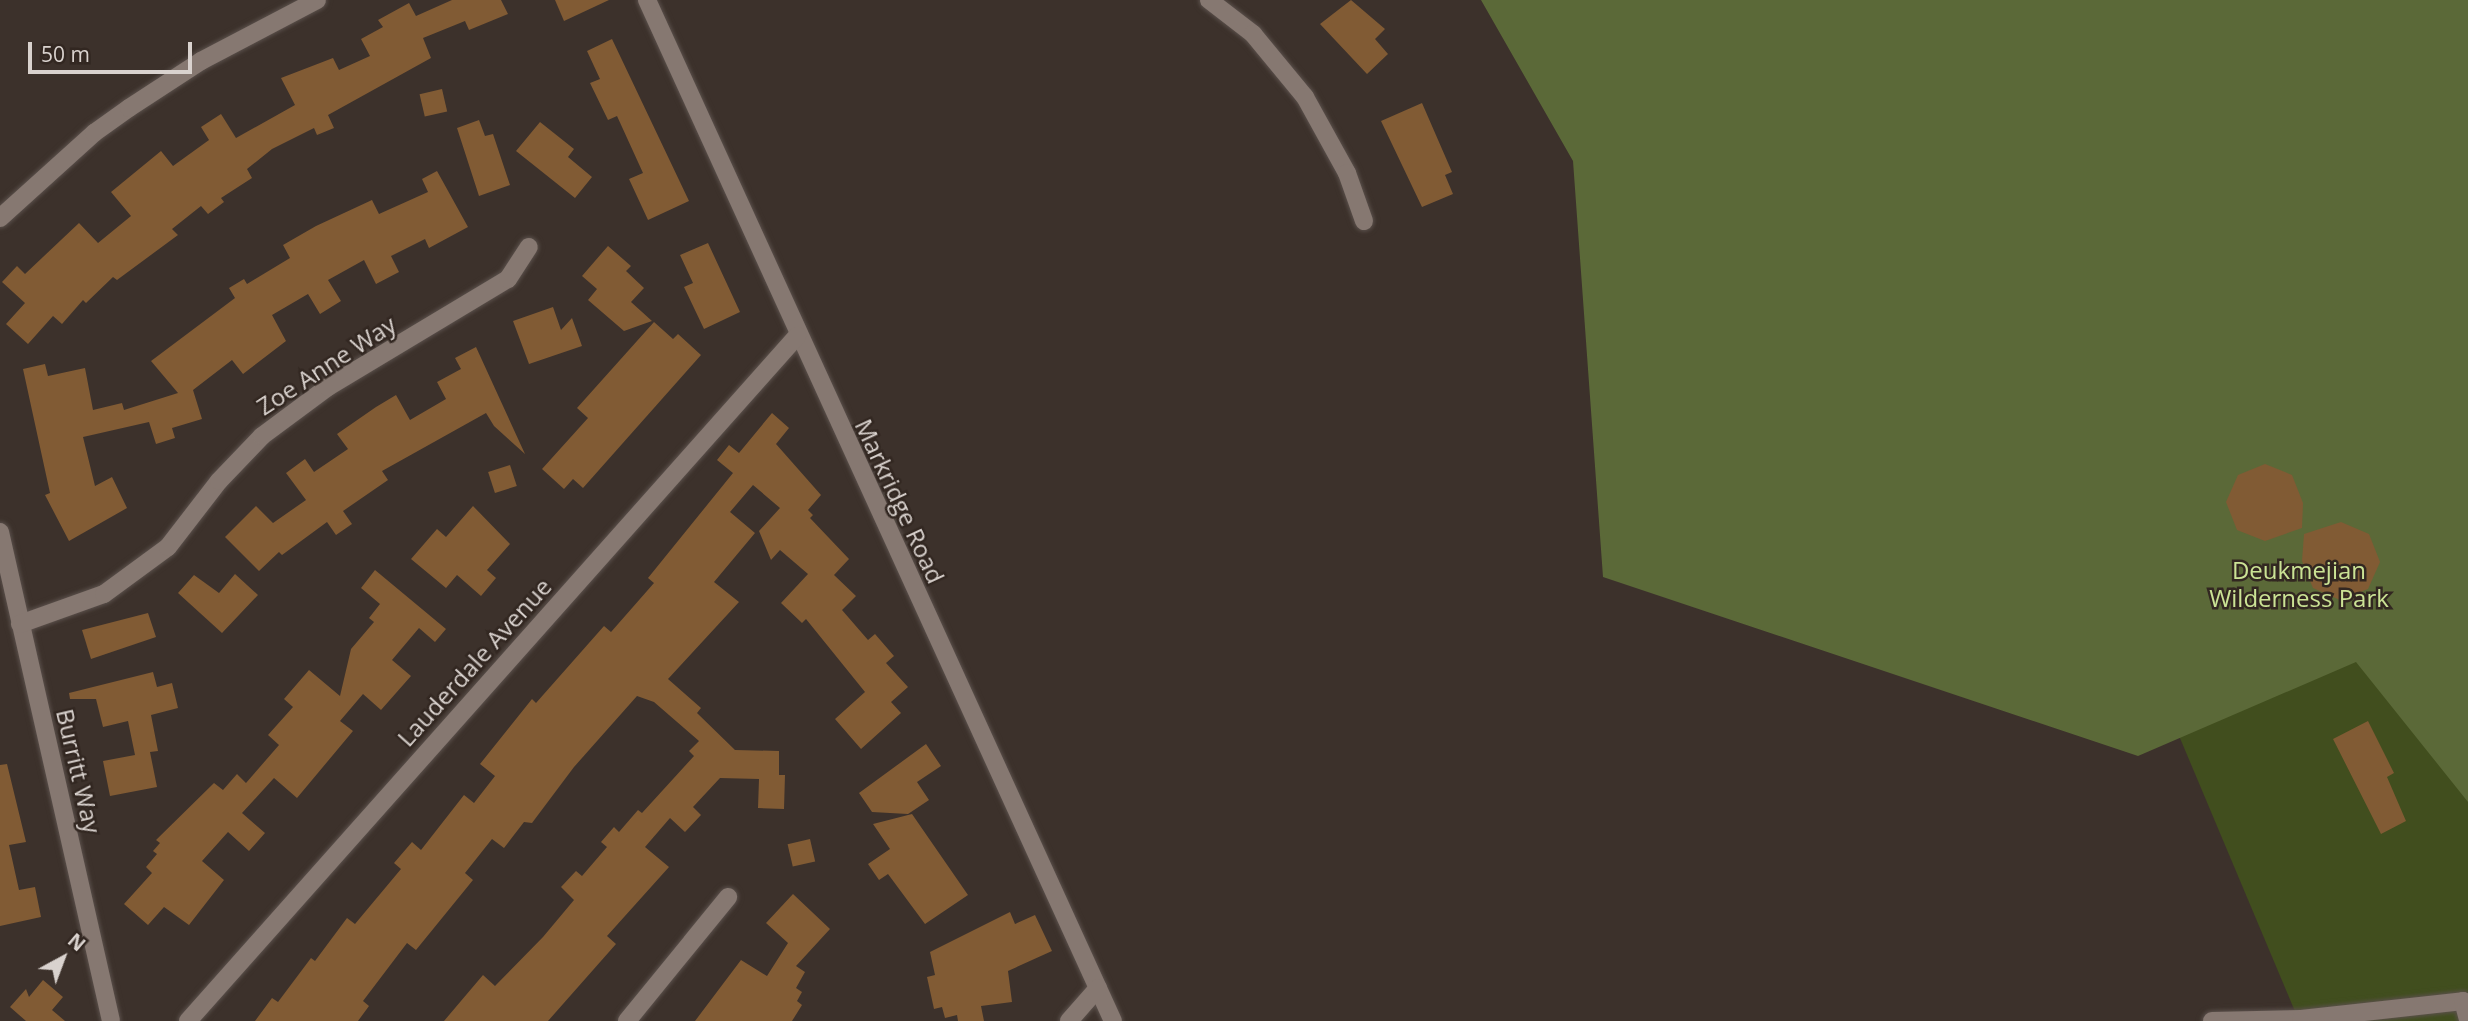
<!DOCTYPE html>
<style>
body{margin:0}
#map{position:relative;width:2468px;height:1021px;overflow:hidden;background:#3c312b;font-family:"Open Sans",sans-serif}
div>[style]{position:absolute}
.green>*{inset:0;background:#414e1e}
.forest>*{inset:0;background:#5b6938}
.building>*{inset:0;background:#815b34;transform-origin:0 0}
.roads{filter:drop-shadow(0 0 2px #5a504b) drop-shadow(0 0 2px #5a504b)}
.minor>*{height:18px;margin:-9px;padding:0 9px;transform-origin:9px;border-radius:9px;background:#867871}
.tertiary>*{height:18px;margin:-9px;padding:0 9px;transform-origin:9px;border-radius:9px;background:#867871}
span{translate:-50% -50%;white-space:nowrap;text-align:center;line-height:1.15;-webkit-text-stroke:5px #322721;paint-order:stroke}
.street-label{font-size:24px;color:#d9d2ce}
.park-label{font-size:24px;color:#cbe395}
.north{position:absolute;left:28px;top:923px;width:70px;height:70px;-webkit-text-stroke:5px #322721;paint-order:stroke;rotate:41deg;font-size:19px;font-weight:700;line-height:28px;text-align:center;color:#d9d2ce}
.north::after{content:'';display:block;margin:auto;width:24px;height:32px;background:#d9d2ce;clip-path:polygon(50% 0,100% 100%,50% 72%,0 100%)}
.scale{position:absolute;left:28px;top:42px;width:164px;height:32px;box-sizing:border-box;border:4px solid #d9d2ce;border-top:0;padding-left:9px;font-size:21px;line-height:24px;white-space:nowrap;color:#d9d2ce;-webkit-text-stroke:5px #322721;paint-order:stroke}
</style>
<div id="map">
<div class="green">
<i style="clip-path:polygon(2468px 0,2468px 1021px,2299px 1021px,2103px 555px)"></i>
</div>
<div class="forest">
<i style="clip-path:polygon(1481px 0,2468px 0,2468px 802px,2356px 662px,2138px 756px,1603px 577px,1573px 161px)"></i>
</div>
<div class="building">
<i style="clip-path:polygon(452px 0,501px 0,508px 14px,469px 30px,465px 21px,423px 38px,431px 58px,328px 115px,334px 128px,317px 135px,314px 128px,272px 149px,247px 169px,252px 178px,221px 198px,224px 202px,208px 214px,201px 206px,172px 229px,178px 235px,117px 280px,113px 277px,86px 303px,83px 300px,62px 324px,53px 316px,28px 344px,6px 324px,25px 303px,2px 282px,17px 266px,25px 274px,79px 223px,98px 243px,131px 216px,111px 192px,161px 151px,173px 166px,209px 140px,201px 127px,221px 114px,236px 138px,295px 105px,281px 78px,333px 58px,339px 70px,370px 56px,361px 39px,383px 27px,378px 20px,409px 3px,416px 16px)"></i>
<i style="clip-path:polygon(555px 0,609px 0,564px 21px)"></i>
<i style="clip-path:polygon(1351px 0,1385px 29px,1375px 39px,1388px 54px,1367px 74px,1320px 24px)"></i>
<i style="clip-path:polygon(612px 39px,689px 201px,648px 220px,629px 179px,643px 173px,617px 116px,608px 120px,590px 83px,600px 79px,587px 51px)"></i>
<i style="left:442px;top:89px;width:23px;height:23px;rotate:77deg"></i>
<i style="clip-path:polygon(1422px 103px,1452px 172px,1445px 175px,1453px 194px,1422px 207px,1381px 121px)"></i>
<i style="clip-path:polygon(479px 120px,485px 136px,493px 134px,510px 185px,479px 196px,457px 128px)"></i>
<i style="clip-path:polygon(540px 122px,574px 149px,568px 157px,592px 177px,575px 198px,516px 151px)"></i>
<i style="clip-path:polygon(437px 171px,468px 227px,429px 248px,425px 239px,391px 256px,399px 272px,376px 284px,364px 260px,328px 280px,341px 301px,320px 314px,308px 294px,272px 315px,286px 341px,243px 374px,232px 360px,193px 390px,202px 419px,172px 428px,175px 438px,156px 444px,149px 422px,83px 437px,95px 486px,112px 477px,127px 508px,69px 541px,45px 495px,50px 493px,23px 369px,45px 364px,48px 376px,85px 368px,93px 410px,122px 403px,124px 410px,178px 393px,151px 361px,235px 298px,229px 288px,244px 279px,247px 284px,290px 258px,283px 245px,316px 226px,372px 200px,379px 214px,428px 192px,422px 179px)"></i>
<i style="clip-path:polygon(708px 243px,740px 312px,704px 329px,684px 287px,693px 283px,680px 255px)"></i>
<i style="clip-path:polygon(608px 246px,631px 266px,626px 271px,644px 288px,631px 302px,652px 321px,624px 331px,588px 300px,597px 289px,582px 276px)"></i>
<i style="clip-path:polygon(553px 307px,561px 330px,572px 318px,582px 346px,529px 364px,513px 321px)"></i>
<i style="clip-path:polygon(654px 322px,673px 339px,678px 334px,701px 355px,583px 488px,573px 479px,564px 489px,542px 469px,588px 418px,577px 408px)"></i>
<i style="clip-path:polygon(476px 347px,525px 454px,494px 426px,486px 413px,382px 471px,388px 480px,343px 511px,352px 524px,336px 535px,327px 522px,282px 555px,279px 552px,259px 571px,225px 537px,256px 506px,273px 523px,306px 500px,286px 473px,305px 459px,314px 472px,348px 449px,337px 434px,376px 407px,396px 395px,410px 420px,446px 399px,437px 382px,461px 369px,455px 358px)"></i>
<i style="clip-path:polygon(772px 413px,789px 428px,776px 444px,821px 495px,808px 510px,813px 515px,810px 518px,849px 559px,834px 575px,856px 596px,842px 610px,868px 640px,875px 634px,894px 656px,886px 663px,908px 687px,891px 702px,901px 713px,861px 749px,835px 719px,865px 692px,806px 619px,802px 623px,781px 603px,808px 574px,780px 550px,771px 560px,759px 531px,780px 508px,753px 485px,730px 512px,755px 533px,714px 582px,739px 602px,668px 679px,701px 708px,697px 713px,735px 750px,779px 751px,779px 775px,785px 775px,784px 809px,758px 808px,759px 779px,720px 778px,693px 807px,701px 815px,685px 832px,670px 818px,645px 847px,669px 867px,607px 936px,616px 944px,548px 1021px,444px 1021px,483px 975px,495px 986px,543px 937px,574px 900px,561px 887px,576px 871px,582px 876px,607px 847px,601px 842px,614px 827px,619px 832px,638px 810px,642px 813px,694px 756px,689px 751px,699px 741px,654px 702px,637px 696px,574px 767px,532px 823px,524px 822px,504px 848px,492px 839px,465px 873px,473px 880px,416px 950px,407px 943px,363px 1001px,369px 1006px,358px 1021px,255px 1021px,272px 998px,278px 1002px,311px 958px,315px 961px,347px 918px,355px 924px,401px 869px,394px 863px,412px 842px,421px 850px,464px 795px,474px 803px,495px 776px,480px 764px,532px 699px,536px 703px,604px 626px,611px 632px,654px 583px,648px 578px,733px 473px,717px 460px,729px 445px,739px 453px)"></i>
<i style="clip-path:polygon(2265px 464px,2292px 475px,2303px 503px,2302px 528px,2265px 541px,2237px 530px,2226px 502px,2238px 475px)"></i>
<i style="left:510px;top:465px;width:22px;height:23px;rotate:72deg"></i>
<i style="clip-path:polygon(473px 506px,510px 544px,487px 570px,496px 578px,481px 596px,457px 575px,446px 588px,411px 559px,437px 529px,446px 537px)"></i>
<i style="clip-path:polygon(2341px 522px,2369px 534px,2380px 562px,2368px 589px,2340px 600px,2313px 588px,2302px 561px,2304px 534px)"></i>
<i style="clip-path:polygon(375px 570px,446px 629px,435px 642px,419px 628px,392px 660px,411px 676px,381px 710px,363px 694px,340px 721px,353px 731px,297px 798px,274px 778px,242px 813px,265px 833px,249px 851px,228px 832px,202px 861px,224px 880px,189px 925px,164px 907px,148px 925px,124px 904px,152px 873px,146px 867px,157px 854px,153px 851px,160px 843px,156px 840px,214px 783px,223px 790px,237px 774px,246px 783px,279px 745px,268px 735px,293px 707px,284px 699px,309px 670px,340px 696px,351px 649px,374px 622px,369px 618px,380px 604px,361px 588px)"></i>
<i style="clip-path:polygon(235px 574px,258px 595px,222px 633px,178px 593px,194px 575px,219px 593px)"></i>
<i style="clip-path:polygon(148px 613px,156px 637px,91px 659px,82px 630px)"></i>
<i style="clip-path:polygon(153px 672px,157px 687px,172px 683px,178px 708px,151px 715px,158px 751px,150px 752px,157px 787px,110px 796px,103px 761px,135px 755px,128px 721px,103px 727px,96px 699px,70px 699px,69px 693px)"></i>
<i style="clip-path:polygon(2368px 721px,2394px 773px,2387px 777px,2406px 821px,2381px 834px,2333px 739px)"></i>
<i style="clip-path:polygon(926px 744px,941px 766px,917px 782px,929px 800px,908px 814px,872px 812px,859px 793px)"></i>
<i style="clip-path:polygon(7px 764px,26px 842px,9px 845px,19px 890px,35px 887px,41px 917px,0 926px,0 765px)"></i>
<i style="clip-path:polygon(912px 814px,968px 895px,925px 924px,888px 874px,879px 880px,868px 864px,890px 849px,873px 824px)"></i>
<i style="left:810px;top:839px;width:23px;height:23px;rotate:77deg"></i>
<i style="clip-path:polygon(793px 894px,830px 929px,796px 966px,805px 972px,796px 988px,802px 992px,797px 1001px,802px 1005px,792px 1021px,695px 1021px,741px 960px,767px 976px,788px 943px,766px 923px)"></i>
<i style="clip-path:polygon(1010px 912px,1015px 924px,1035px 915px,1052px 951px,1008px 971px,1012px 1002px,981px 1006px,984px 1021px,958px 1021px,957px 1015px,945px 1018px,942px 1007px,934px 1009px,927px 977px,935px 975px,930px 952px)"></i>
<i style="clip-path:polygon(43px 980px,63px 997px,52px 1010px,65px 1021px,26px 1021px,10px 1007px,26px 989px,29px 997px)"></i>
</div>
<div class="roads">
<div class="minor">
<i style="left:647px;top:0;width:1122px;rotate:65.47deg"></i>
<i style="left:1209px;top:0;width:56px;rotate:37.7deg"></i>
<i style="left:1253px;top:34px;width:82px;rotate:50.5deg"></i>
<i style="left:1305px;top:97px;width:87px;rotate:61.1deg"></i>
<i style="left:1347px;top:173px;width:51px;rotate:70.5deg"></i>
<i style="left:0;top:218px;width:127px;rotate:-42.1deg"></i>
<i style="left:94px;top:133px;width:43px;rotate:-35.5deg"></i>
<i style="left:129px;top:108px;width:86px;rotate:-33.1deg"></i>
<i style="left:201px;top:61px;width:131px;rotate:-27.7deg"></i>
<i style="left:0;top:532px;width:501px;rotate:77.21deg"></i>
<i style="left:20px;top:624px;width:89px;rotate:-19.7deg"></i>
<i style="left:104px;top:594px;width:79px;rotate:-36.3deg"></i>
<i style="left:168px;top:547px;width:83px;rotate:-52.3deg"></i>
<i style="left:219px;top:481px;width:62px;rotate:-46.3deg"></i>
<i style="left:262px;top:436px;width:82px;rotate:-36.6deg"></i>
<i style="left:328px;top:387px;width:210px;rotate:-31deg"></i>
<i style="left:508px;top:279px;width:38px;rotate:-57deg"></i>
<i style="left:188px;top:1021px;width:917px;rotate:-48.36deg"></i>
<i style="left:627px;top:1021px;width:160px;rotate:-50.8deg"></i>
<i style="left:2212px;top:1021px;width:89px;rotate:-1.3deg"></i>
<i style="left:2301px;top:1019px;width:163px;rotate:-6.3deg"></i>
<i style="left:2463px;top:1001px;width:20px;rotate:75deg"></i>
</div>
<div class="tertiary">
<i style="left:1069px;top:1021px;width:44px;rotate:-48.7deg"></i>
</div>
</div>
<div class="street-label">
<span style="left:326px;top:365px;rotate:-33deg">Zoe Anne Way</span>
<span style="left:900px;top:501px;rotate:65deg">Markridge Road</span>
<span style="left:474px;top:662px;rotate:-48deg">Lauderdale Avenue</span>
<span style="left:79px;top:771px;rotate:77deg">Burritt Way</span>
</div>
<div class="park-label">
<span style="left:2299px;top:584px">Deukmejian<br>Wilderness Park</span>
</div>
<div class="north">N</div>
<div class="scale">50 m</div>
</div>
